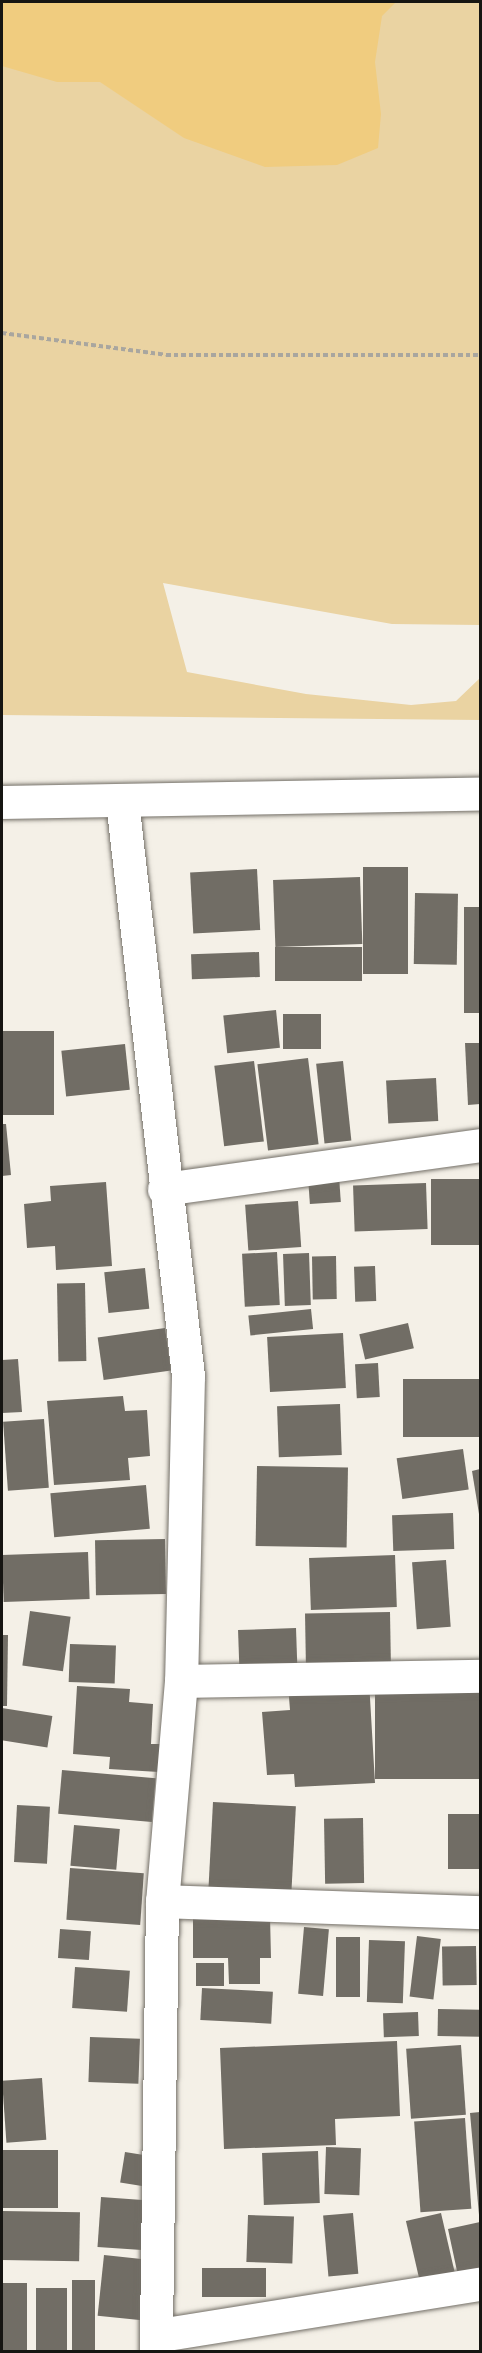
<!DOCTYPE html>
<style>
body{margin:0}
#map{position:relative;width:482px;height:2353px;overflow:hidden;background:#f4f0e7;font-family:"PT Sans Narrow",sans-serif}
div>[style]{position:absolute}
.green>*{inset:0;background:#ead3a2}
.water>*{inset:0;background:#f0cc7f}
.building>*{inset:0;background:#716d65;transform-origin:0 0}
.path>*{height:4px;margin-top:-2px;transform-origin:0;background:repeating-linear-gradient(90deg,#a9a69f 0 4.5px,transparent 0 7.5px)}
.roads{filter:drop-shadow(0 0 2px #736f67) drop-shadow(0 0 2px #736f67)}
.street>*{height:33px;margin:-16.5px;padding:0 16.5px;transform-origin:16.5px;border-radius:16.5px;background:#fff}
.secondary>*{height:33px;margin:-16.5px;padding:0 16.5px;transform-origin:16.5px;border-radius:16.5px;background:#fff}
span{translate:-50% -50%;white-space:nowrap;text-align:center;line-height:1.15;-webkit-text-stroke:4.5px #fff;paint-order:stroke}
.frame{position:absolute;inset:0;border:3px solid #161512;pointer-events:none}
</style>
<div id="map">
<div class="green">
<i style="clip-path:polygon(2px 2px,480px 2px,480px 625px,392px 624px,163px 583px,187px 672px,306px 694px,411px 705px,456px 701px,480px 678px,480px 720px,2px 715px)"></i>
</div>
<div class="water">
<i style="clip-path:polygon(2px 2px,396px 2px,382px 16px,375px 62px,381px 114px,378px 148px,337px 165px,265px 167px,184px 138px,100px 82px,57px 82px,2px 66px)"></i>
</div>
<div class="building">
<i style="left:363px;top:867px;width:45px;height:107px"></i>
<i style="left:257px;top:869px;width:61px;height:67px;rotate:87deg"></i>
<i style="left:360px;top:877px;width:67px;height:87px;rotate:88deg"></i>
<i style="left:415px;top:893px;width:43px;height:71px;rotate:1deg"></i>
<i style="left:464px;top:907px;width:16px;height:106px"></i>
<i style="left:362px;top:947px;width:34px;height:87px;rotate:90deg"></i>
<i style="left:259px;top:952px;width:25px;height:68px;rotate:88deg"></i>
<i style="left:276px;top:1010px;width:38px;height:53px;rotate:84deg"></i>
<i style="left:283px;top:1014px;width:38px;height:35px"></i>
<i style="left:2px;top:1031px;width:52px;height:84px"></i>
<i style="clip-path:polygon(465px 1043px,480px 1043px,480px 1104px,468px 1105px)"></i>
<i style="left:125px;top:1044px;width:46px;height:64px;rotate:84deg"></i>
<i style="left:308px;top:1058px;width:87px;height:51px;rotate:83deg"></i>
<i style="left:254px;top:1061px;width:81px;height:40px;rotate:83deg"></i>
<i style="left:343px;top:1061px;width:80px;height:27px;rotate:84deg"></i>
<i style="left:436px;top:1078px;width:43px;height:50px;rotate:87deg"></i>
<i style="clip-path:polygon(2px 1124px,6px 1124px,11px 1175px,2px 1176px)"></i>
<i style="left:339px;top:1176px;width:26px;height:31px;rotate:86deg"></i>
<i style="left:480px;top:1179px;width:66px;height:49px;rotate:90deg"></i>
<i style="clip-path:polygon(106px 1182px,112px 1266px,56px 1270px,55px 1246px,27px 1248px,24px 1204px,51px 1201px,50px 1186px)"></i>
<i style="left:426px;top:1183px;width:46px;height:73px;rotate:88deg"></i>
<i style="left:298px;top:1201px;width:46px;height:53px;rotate:86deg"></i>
<i style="left:277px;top:1252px;width:53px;height:35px;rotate:87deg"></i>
<i style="left:309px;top:1253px;width:52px;height:26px;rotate:88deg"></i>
<i style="left:336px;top:1256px;width:43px;height:24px;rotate:89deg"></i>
<i style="left:375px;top:1266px;width:35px;height:21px;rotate:88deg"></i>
<i style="left:145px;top:1268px;width:41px;height:41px;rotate:84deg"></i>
<i style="left:85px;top:1283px;width:78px;height:28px;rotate:89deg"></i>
<i style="left:311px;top:1309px;width:20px;height:63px;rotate:84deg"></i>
<i style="left:408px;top:1323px;width:26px;height:50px;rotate:77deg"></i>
<i style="left:165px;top:1328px;width:43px;height:68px;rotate:82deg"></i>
<i style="left:343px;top:1333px;width:55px;height:76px;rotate:87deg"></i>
<i style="clip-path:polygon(18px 1359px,22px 1412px,2px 1413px,2px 1360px)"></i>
<i style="left:378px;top:1363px;width:34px;height:23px;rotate:87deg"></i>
<i style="left:480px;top:1379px;width:58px;height:77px;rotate:90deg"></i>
<i style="clip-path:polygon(123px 1396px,125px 1411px,147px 1410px,150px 1456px,128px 1458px,130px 1480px,54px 1485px,47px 1401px)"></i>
<i style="left:340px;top:1404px;width:51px;height:63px;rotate:88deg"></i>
<i style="left:44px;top:1419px;width:69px;height:41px;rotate:86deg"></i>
<i style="left:463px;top:1449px;width:41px;height:67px;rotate:82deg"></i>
<i style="left:257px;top:1466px;width:91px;height:80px;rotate:1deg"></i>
<i style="clip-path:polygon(480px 1469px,480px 1514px,479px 1514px,472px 1471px)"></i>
<i style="left:146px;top:1485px;width:44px;height:96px;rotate:85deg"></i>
<i style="left:453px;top:1513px;width:36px;height:61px;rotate:88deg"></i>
<i style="left:165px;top:1539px;width:55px;height:70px;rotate:89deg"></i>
<i style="left:88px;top:1552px;width:47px;height:86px;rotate:88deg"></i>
<i style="left:395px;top:1555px;width:52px;height:86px;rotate:88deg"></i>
<i style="left:446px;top:1560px;width:67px;height:34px;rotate:86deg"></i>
<i style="left:30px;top:1611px;width:41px;height:55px;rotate:8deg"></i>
<i style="left:390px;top:1612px;width:56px;height:85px;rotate:89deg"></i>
<i style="left:296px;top:1628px;width:38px;height:58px;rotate:88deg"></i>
<i style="clip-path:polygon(2px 1635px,8px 1635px,7px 1706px,2px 1706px)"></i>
<i style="left:70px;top:1644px;width:46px;height:38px;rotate:2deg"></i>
<i style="clip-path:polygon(369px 1681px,375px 1783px,295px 1787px,294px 1774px,267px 1775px,262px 1712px,290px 1710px,288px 1685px)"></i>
<i style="left:480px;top:1682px;width:97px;height:105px;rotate:90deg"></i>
<i style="clip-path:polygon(77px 1686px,130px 1689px,129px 1702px,153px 1704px,151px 1744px,160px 1744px,159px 1772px,109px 1769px,110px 1757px,73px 1754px)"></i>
<i style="left:2px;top:1708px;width:51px;height:32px;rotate:9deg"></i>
<i style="left:62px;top:1770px;width:94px;height:44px;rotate:5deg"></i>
<i style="left:213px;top:1802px;width:83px;height:95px;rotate:3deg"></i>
<i style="left:17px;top:1805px;width:33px;height:57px;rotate:3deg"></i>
<i style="left:448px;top:1814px;width:32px;height:55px"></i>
<i style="left:363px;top:1818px;width:65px;height:39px;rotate:89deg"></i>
<i style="left:74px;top:1825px;width:46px;height:41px;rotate:5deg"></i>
<i style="left:70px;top:1868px;width:74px;height:52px;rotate:4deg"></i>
<i style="clip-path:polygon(270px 1916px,271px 1958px,260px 1958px,260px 1984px,229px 1984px,228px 1958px,193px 1958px,193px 1917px)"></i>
<i style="left:304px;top:1927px;width:25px;height:67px;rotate:5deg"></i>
<i style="left:60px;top:1929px;width:31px;height:29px;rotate:4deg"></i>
<i style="left:417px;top:1936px;width:24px;height:61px;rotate:7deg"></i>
<i style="left:336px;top:1937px;width:24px;height:60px"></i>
<i style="left:369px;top:1940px;width:36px;height:62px;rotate:2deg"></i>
<i style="left:476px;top:1946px;width:39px;height:34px;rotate:89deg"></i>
<i style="left:196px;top:1963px;width:28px;height:23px"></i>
<i style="left:75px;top:1967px;width:55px;height:41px;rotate:4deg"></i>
<i style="left:202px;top:1988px;width:71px;height:32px;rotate:3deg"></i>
<i style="left:438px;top:2009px;width:42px;height:27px;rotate:1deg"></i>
<i style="left:418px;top:2012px;width:24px;height:35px;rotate:88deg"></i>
<i style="left:90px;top:2037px;width:50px;height:45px;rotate:2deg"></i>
<i style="clip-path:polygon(397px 2041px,400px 2116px,335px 2119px,336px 2145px,224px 2149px,220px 2048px)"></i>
<i style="left:461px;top:2045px;width:70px;height:55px;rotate:86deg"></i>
<i style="left:42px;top:2078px;width:62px;height:40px;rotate:86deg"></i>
<i style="clip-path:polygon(480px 2112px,480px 2215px,479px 2215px,470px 2113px)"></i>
<i style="left:465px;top:2118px;width:91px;height:51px;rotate:86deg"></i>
<i style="left:326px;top:2147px;width:35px;height:47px;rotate:2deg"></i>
<i style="left:2px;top:2150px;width:56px;height:58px"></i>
<i style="left:318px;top:2151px;width:52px;height:56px;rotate:88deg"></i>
<i style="left:125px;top:2152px;width:30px;height:31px;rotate:9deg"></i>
<i style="left:101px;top:2197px;width:52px;height:50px;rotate:4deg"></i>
<i style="left:2px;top:2211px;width:78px;height:49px;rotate:1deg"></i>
<i style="left:353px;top:2213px;width:61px;height:30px;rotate:85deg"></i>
<i style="left:441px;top:2213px;width:65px;height:36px;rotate:77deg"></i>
<i style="left:248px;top:2215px;width:46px;height:47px;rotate:2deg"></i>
<i style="clip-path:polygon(480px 2222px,480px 2281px,460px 2285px,448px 2229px)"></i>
<i style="left:104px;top:2255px;width:47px;height:61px;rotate:6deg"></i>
<i style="left:266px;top:2268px;width:29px;height:64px;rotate:90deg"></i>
<i style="left:72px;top:2280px;width:23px;height:72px"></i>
<i style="left:2px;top:2283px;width:25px;height:69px"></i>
<i style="left:36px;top:2288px;width:31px;height:64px"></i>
</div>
<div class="path">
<i style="left:2px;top:333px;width:165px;rotate:7.6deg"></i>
<i style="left:166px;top:355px;width:314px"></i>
</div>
<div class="roads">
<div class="street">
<i style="left:122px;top:801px;width:579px;rotate:83.45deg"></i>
<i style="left:188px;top:1376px;width:305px;rotate:91.3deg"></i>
<i style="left:181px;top:1681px;width:221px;rotate:94.9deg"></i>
<i style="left:162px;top:1901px;width:451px;rotate:90.8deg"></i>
<i style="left:164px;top:1189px;width:319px;rotate:-7.9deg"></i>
<i style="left:181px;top:1681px;width:299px;rotate:-1deg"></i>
<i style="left:162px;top:1901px;width:318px;rotate:2deg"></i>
<i style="left:160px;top:2335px;width:324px;rotate:-9.1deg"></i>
</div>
<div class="secondary">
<i style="left:2px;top:802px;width:478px;rotate:-1deg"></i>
</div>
</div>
<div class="frame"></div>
</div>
